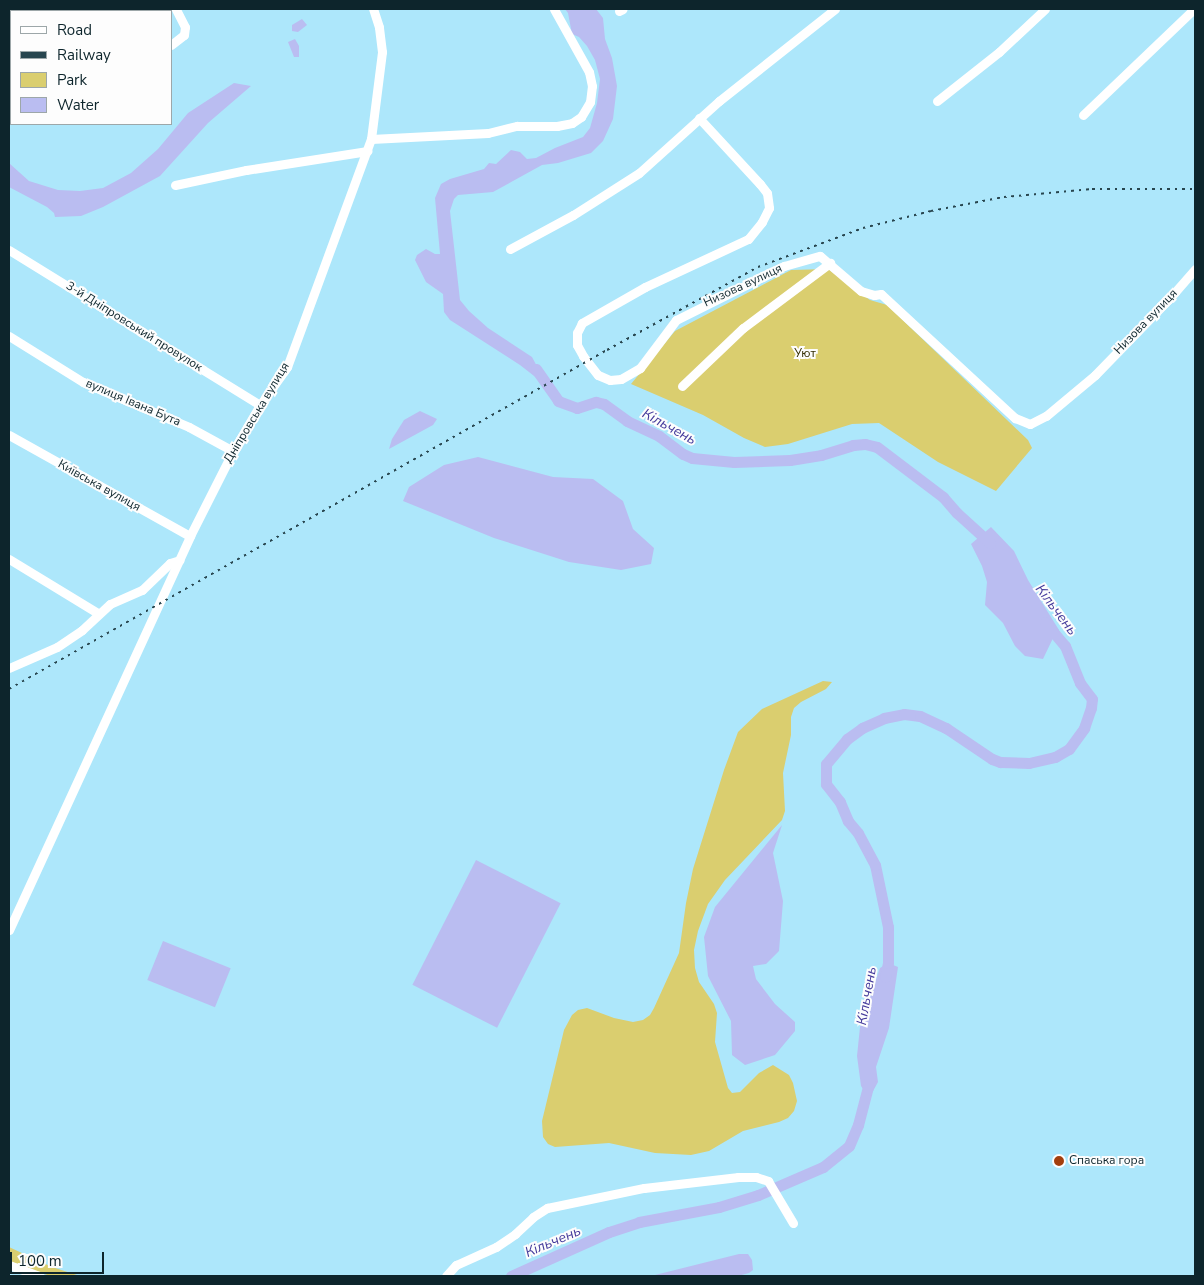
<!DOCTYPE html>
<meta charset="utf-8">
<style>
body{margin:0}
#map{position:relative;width:1204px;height:1285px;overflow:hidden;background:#ade7fb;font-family:"Nunito Sans",sans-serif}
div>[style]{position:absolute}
.green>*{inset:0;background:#dace6f}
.water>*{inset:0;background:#babdf1;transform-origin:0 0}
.river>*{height:11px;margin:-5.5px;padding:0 5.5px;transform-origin:5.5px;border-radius:5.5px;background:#babdf1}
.minor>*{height:9px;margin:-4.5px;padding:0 4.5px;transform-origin:4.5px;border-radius:4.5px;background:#fff}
.rail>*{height:2px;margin-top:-1px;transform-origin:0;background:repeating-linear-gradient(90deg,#28464f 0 2.5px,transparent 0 7.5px)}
.dots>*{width:14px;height:14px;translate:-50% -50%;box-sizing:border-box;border:2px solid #fdfdfd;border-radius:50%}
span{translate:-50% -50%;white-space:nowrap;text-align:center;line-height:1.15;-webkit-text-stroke:4px #fdfdfd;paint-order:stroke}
.street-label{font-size:12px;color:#0d252c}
.park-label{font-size:12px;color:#332d01}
.poi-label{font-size:12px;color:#0d252c}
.left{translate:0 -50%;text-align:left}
.water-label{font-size:14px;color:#443a9b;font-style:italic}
.frame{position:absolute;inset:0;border:10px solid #0d252c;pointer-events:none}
.legend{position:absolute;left:10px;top:10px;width:162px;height:115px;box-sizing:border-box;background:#fdfdfd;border:1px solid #9da7a9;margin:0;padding:6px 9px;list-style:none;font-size:15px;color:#0d252c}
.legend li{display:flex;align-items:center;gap:10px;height:25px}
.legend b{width:25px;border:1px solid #9da7a9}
.scale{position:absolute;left:10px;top:1252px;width:94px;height:22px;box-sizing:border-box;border:2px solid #0d252c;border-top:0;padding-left:6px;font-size:15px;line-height:18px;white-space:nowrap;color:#0d252c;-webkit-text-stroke:4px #fdfdfd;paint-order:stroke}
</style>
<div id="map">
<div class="green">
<i style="clip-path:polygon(828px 269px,870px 300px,887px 305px,1028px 440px,1032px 448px,996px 491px,938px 462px,879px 423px,852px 424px,788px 444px,765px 447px,744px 438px,703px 415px,631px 384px,675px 331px,791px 270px)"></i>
<i style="clip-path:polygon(823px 681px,832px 682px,826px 689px,801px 702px,794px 708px,791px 717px,791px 735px,783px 773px,785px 811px,782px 820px,725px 880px,708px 904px,698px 931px,694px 950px,695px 968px,699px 982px,714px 1004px,717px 1013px,715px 1042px,728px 1088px,732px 1093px,740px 1092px,759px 1073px,773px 1065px,789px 1075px,793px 1083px,797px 1101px,794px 1111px,788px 1118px,779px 1122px,743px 1131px,709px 1151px,691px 1155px,655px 1153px,609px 1143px,555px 1147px,548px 1144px,543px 1137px,542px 1121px,564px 1030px,572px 1015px,578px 1010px,587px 1008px,614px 1018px,633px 1022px,643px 1020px,650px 1015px,654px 1008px,679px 953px,686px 903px,693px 869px,724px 770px,738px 732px,762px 709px)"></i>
<i style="clip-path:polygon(9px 1247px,52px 1267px,80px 1276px,50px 1276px,9px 1261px)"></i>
</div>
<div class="water">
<i style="clip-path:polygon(565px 9px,596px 9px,603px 18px,605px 39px,612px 58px,617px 86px,613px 119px,603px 141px,591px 153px,558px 163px,542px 165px,493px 192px,458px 195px,454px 199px,450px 211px,460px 300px,469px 311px,488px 328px,532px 357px,540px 372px,548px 378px,544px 381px,538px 379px,520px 365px,450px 320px,444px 312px,443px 294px,426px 282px,415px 260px,417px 255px,426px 249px,435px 254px,440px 254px,435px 198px,441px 184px,450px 179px,484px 169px,489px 163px,496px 164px,511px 150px,520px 152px,527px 159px,536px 158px,555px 148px,583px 137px,590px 128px,597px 103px,600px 79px,595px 60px,587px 46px,579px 37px,572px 34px,568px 13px)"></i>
<i style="clip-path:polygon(302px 19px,307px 25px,298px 32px,292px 31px,292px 25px)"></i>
<i style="clip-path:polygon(295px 39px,299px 46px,299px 57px,294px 57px,288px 42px)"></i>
<i style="clip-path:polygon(234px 83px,251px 86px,208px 123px,160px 176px,103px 207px,81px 216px,55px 217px,54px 213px,47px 207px,9px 187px,9px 163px,29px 181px,58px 190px,80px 191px,103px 188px,131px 173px,158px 149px,188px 113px)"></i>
<i style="clip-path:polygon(420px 411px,437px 419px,433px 425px,389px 449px,392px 439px,404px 420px)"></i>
<i style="clip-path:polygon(478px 457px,553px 477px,593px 479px,623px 501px,633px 529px,654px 548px,651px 564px,621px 570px,569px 562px,494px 538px,403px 501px,409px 487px,444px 465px)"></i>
<i style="clip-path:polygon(991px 527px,1014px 551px,1028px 580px,1059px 630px,1055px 634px,1043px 659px,1025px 656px,1015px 646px,1003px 623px,985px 605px,987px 582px,982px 566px,971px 544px)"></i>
<i style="clip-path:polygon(782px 825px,773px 853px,783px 901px,779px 951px,766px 964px,753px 966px,756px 979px,775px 1004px,795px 1022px,795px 1031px,775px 1055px,745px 1065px,732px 1055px,731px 1021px,708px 976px,704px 937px,715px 907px)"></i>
<i style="left:476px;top:860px;width:95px;height:140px;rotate:27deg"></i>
<i style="left:163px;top:941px;width:73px;height:42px;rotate:22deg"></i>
<i style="clip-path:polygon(888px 963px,898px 967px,889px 1028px,876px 1067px,878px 1082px,872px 1093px,867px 1095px,861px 1086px,857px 1056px,860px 1027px,880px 968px)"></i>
<i style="clip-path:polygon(739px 1254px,748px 1254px,752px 1260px,753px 1270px,749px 1273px,738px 1276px,651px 1276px)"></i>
</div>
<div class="river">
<i style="left:536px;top:369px;width:39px;rotate:55deg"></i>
<i style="left:558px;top:401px;width:20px;rotate:20deg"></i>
<i style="left:577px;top:408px;width:20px;rotate:-18deg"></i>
<i style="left:596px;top:402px;width:8px;rotate:14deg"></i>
<i style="left:604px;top:404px;width:29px;rotate:36deg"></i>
<i style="left:627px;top:421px;width:35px;rotate:25deg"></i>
<i style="left:659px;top:436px;width:30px;rotate:37deg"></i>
<i style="left:683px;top:454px;width:10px;rotate:24deg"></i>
<i style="left:692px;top:458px;width:42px;rotate:5.4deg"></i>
<i style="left:734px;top:462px;width:56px;rotate:-2deg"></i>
<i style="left:790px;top:460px;width:31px;rotate:-9deg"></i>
<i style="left:821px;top:455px;width:34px;rotate:-17deg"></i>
<i style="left:853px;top:445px;width:12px;rotate:-5deg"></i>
<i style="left:865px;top:444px;width:12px;rotate:14deg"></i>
<i style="left:877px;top:447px;width:83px;rotate:37.1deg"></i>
<i style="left:943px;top:497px;width:21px;rotate:49deg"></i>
<i style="left:957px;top:513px;width:45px;rotate:42.3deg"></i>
<i style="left:885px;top:977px;width:14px;rotate:-78deg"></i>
<i style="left:888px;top:963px;width:36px;rotate:-90deg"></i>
<i style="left:888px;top:927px;width:63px;rotate:-101.8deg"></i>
<i style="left:875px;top:865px;width:36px;rotate:-118deg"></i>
<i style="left:858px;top:833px;width:16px;rotate:-130deg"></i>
<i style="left:848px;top:821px;width:21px;rotate:-113deg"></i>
<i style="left:840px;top:802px;width:23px;rotate:-128deg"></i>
<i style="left:826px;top:784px;width:20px;rotate:-90deg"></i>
<i style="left:826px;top:764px;width:33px;rotate:-50deg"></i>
<i style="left:847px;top:739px;width:19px;rotate:-36deg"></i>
<i style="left:862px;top:728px;width:24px;rotate:-24deg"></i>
<i style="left:884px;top:718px;width:20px;rotate:-11deg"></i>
<i style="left:904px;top:714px;width:16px;rotate:7deg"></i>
<i style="left:920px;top:716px;width:29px;rotate:25deg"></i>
<i style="left:946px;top:728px;width:55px;rotate:34deg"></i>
<i style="left:992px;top:759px;width:9px;rotate:21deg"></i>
<i style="left:1000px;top:762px;width:29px;rotate:2deg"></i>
<i style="left:1029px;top:763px;width:27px;rotate:-13deg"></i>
<i style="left:1055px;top:757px;width:16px;rotate:-30deg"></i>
<i style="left:1069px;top:749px;width:26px;rotate:-54deg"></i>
<i style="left:1084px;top:728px;width:21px;rotate:-71deg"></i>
<i style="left:1091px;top:708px;width:9px;rotate:-84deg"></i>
<i style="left:1092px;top:699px;width:20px;rotate:-127deg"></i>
<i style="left:1080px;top:683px;width:40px;rotate:-112deg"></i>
<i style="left:1065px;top:646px;width:31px;rotate:-130deg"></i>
<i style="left:511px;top:1276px;width:107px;rotate:-24.2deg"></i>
<i style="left:609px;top:1232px;width:32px;rotate:-18deg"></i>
<i style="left:639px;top:1222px;width:81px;rotate:-10.6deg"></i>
<i style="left:719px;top:1207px;width:41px;rotate:-17.1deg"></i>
<i style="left:758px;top:1195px;width:71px;rotate:-23.3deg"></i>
<i style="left:823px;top:1167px;width:33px;rotate:-39deg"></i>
<i style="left:849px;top:1146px;width:23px;rotate:-67deg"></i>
<i style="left:858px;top:1125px;width:48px;rotate:-75.4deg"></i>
</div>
<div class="minor">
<i style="left:619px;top:11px;width:4px;rotate:-27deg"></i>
<i style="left:171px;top:45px;width:16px;rotate:-38deg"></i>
<i style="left:184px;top:35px;width:8px;rotate:-83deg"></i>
<i style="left:185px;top:27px;width:20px;rotate:-117deg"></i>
<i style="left:9px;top:69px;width:4px;rotate:56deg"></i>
<i style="left:937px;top:101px;width:79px;rotate:-38.3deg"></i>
<i style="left:999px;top:52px;width:63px;rotate:-43.1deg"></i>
<i style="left:1083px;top:115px;width:153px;rotate:-43.7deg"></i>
<i style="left:699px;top:118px;width:90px;rotate:47.3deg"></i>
<i style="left:760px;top:184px;width:11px;rotate:52deg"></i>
<i style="left:767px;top:193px;width:15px;rotate:82deg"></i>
<i style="left:769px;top:208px;width:16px;rotate:117deg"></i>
<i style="left:762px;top:222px;width:22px;rotate:129deg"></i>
<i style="left:748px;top:239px;width:114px;rotate:155deg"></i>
<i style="left:645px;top:287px;width:73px;rotate:150.3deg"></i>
<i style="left:582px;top:323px;width:11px;rotate:117deg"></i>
<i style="left:577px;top:333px;width:12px;rotate:90deg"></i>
<i style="left:577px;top:345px;width:13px;rotate:61deg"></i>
<i style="left:583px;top:356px;width:24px;rotate:52deg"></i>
<i style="left:598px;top:375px;width:13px;rotate:23deg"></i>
<i style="left:610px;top:380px;width:11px;rotate:-5deg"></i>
<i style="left:621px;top:379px;width:22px;rotate:-30deg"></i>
<i style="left:640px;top:368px;width:60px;rotate:-53.1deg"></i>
<i style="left:676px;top:320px;width:121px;rotate:-26.6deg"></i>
<i style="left:784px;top:266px;width:37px;rotate:-16deg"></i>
<i style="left:820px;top:256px;width:54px;rotate:40.5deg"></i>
<i style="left:861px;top:291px;width:14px;rotate:17deg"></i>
<i style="left:874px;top:295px;width:7px;rotate:-8deg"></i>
<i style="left:881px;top:294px;width:183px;rotate:42.8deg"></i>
<i style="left:1015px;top:418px;width:16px;rotate:22deg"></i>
<i style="left:1030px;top:424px;width:18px;rotate:-27deg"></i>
<i style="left:1046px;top:416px;width:64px;rotate:-39.9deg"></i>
<i style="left:1095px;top:375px;width:105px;rotate:-45.8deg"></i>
<i style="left:1168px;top:300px;width:41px;rotate:-48.9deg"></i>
<i style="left:371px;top:139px;width:117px;rotate:-2.9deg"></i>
<i style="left:488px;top:133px;width:30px;rotate:-14deg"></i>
<i style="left:517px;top:126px;width:40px"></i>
<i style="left:557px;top:126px;width:15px;rotate:-11deg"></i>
<i style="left:572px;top:123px;width:11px;rotate:-34deg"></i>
<i style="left:581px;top:117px;width:17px;rotate:-59deg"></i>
<i style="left:590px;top:102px;width:16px;rotate:-83deg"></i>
<i style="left:592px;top:86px;width:14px;rotate:-102deg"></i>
<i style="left:589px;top:72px;width:72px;rotate:-119.1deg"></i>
<i style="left:175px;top:185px;width:73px;rotate:-11.9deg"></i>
<i style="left:246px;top:170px;width:123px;rotate:-8.9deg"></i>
<i style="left:510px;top:249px;width:72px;rotate:-28.4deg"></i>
<i style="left:573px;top:215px;width:78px;rotate:-32.5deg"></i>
<i style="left:639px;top:173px;width:108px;rotate:-42deg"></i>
<i style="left:719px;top:101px;width:148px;rotate:-38.4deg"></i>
<i style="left:9px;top:250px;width:295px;rotate:31.7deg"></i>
<i style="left:9px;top:336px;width:87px;rotate:31.9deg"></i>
<i style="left:83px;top:382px;width:115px;rotate:23deg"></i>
<i style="left:189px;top:427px;width:50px;rotate:28.6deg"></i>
<i style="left:682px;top:386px;width:84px;rotate:-43.6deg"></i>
<i style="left:743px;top:328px;width:109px;rotate:-36.8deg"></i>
<i style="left:9px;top:435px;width:207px;rotate:29.2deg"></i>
<i style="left:9px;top:559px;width:105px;rotate:31.4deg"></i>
<i style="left:9px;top:668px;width:52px;rotate:-23.6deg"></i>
<i style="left:57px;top:647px;width:30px;rotate:-34deg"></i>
<i style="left:82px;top:630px;width:38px;rotate:-43deg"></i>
<i style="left:110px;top:604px;width:35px;rotate:-24deg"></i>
<i style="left:142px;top:590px;width:39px;rotate:-44deg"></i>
<i style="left:170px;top:563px;width:10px;rotate:-17deg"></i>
<i style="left:9px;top:930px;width:434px;rotate:-65.3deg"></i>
<i style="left:190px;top:536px;width:95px;rotate:-63.2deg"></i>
<i style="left:233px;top:451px;width:53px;rotate:-59.6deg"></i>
<i style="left:260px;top:405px;width:47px;rotate:-54.6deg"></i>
<i style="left:287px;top:367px;width:243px;rotate:-69.8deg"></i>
<i style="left:371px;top:139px;width:88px;rotate:-82.8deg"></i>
<i style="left:382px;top:52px;width:25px;rotate:-97deg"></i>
<i style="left:379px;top:27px;width:19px;rotate:-108deg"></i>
<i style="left:9px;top:1265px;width:33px;rotate:20deg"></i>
<i style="left:446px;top:1276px;width:15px;rotate:-48deg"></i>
<i style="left:456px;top:1265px;width:44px;rotate:-24.2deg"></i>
<i style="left:496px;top:1247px;width:23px;rotate:-34deg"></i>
<i style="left:515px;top:1234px;width:25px;rotate:-43deg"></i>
<i style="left:533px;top:1217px;width:17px;rotate:-33deg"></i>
<i style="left:547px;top:1208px;width:99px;rotate:-11.7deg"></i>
<i style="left:644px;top:1188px;width:95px;rotate:-6.7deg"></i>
<i style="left:738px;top:1177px;width:18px"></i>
<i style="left:756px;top:1177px;width:13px;rotate:18deg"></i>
<i style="left:768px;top:1181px;width:49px;rotate:59.2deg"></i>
</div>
<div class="rail">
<i style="left:9px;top:689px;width:687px;rotate:-29.55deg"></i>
<i style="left:607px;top:350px;width:172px;rotate:-28.8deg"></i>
<i style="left:758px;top:267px;width:112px;rotate:-20.4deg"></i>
<i style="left:863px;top:228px;width:70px;rotate:-14deg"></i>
<i style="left:931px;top:211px;width:74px;rotate:-10.9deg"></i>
<i style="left:1004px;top:197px;width:88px;rotate:-5.2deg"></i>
<i style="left:1092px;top:189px;width:103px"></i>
</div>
<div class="dots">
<i style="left:1059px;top:1161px;background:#a33f0d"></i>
</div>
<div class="street-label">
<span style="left:743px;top:286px;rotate:-25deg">Низова вулиця</span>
<span style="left:1146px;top:322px;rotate:-46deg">Низова вулиця</span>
<span style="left:134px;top:327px;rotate:32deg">3-й Дніпровський провулок</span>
<span style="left:133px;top:403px;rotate:23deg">вулиця Івана Бута</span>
<span style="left:257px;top:413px;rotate:-59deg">Дніпровська вулиця</span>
<span style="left:99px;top:486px;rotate:29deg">Київська вулиця</span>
</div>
<div class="park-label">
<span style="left:805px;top:354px">Уют</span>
</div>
<div class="poi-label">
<span class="left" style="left:1069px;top:1161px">Спаська гора</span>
</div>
<div class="water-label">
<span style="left:669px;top:427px;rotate:29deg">Кільчень</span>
<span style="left:1056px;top:610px;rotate:53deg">Кільчень</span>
<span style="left:867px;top:996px;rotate:-80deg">Кільчень</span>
<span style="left:553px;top:1242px;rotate:-23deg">Кільчень</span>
</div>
<div class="frame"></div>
<ul class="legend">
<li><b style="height:6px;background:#fff"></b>Road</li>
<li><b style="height:6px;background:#28464f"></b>Railway</li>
<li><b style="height:14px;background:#dace6f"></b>Park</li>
<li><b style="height:14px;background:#babdf1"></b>Water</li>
</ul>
<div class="scale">100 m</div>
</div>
